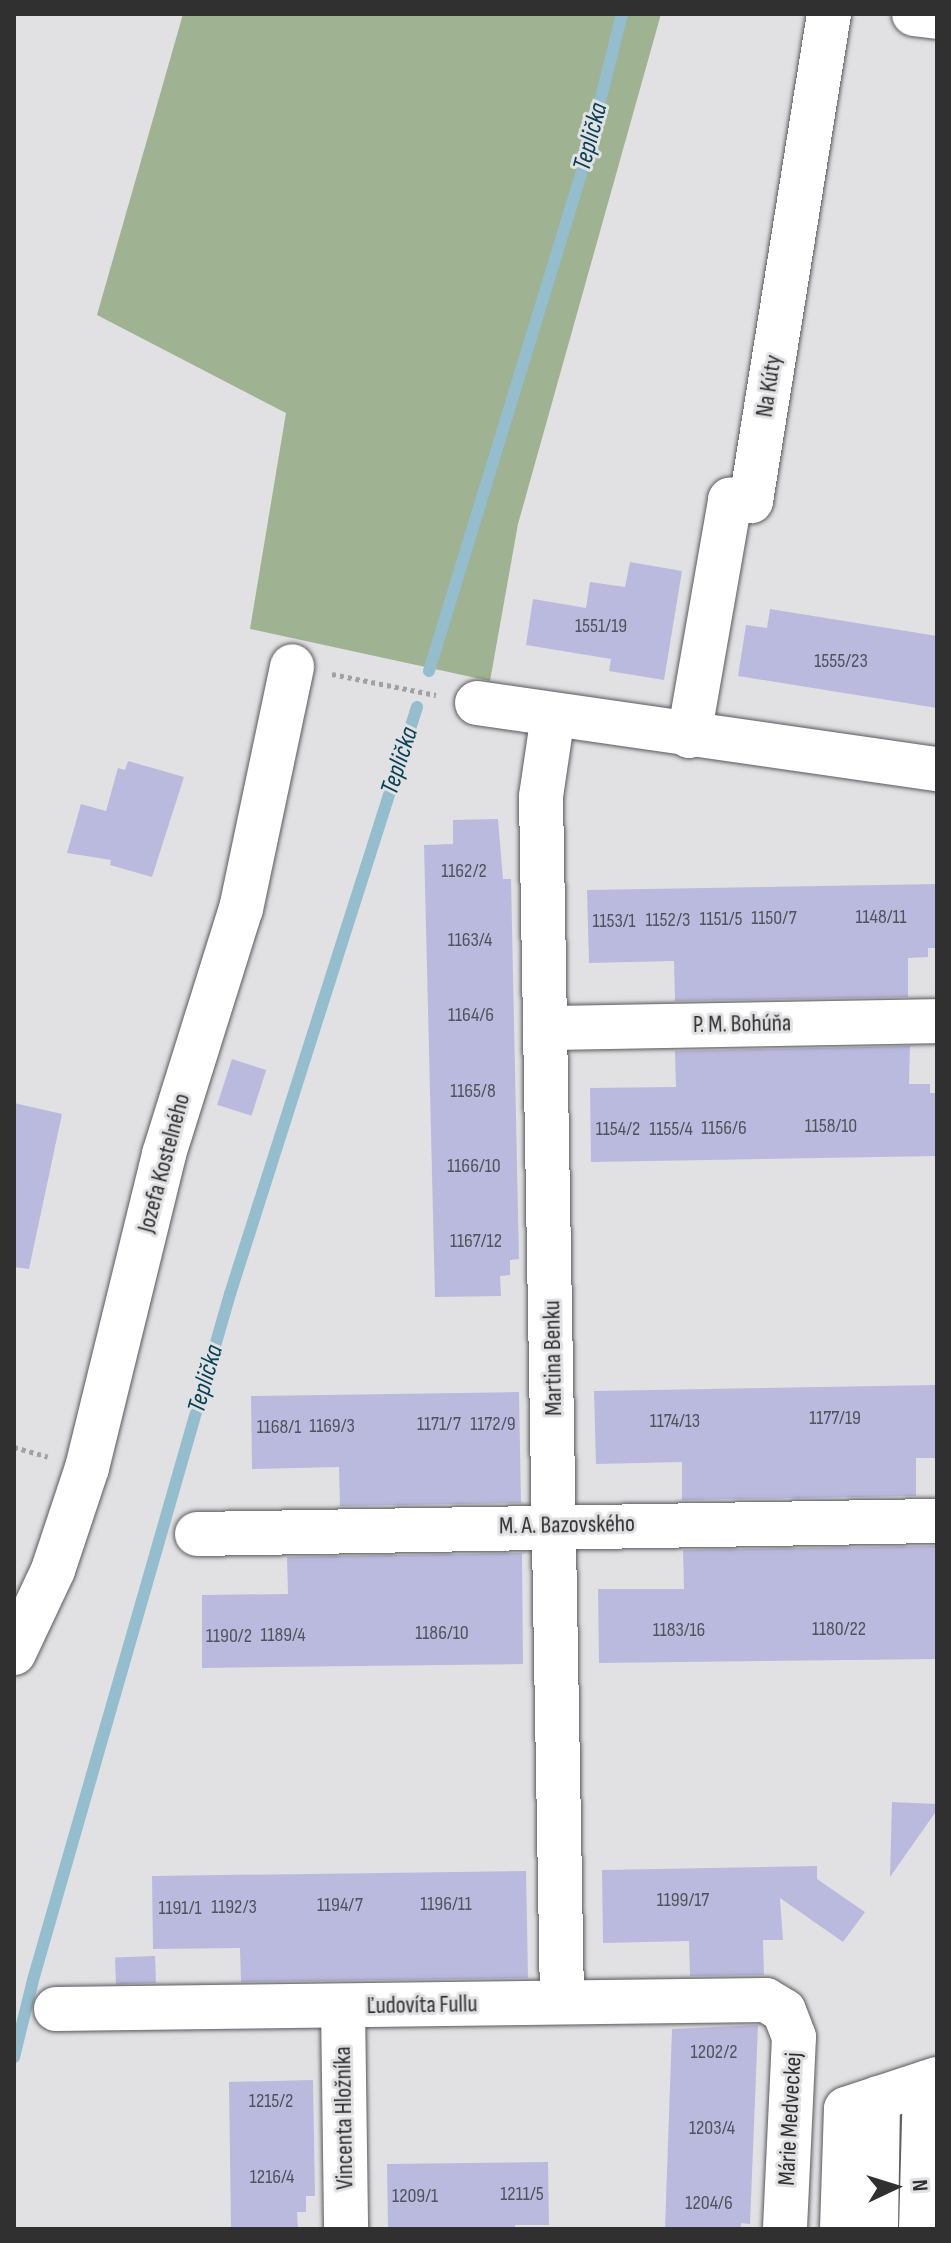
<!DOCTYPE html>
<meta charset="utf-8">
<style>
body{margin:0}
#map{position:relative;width:951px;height:2243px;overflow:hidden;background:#e1e1e4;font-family:"Sofia Sans Condensed",sans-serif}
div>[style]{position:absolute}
.forest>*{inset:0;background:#9fb291}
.stream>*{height:12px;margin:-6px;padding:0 6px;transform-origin:6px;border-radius:6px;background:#94bdce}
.building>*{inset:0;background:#babade;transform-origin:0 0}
.path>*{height:5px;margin-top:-2.5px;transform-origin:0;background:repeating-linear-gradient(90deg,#a1a1a3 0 4px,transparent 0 8px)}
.roads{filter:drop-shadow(0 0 2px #595a5d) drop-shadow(0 0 2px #595a5d)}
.minor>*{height:44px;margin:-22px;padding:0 22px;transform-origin:22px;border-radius:22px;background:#fff}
span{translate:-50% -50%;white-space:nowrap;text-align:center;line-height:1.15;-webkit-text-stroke:6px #e1e1e4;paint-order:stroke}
.number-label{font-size:20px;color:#52525c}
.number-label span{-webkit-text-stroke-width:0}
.street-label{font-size:24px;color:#303031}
.water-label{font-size:26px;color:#074356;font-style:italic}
.frame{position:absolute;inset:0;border:16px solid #303031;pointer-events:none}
.north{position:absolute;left:855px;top:2147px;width:80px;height:80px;-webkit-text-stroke:6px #e1e1e4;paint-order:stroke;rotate:86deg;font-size:22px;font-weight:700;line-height:32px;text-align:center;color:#303031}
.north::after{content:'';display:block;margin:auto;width:28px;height:36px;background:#303031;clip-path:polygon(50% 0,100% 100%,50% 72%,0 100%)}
</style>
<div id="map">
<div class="forest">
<i style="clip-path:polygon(183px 14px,661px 14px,518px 524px,490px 681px,250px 629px,286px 413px,97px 315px)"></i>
</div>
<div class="stream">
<i style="left:429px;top:671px;width:533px;rotate:-72.99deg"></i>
<i style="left:585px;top:161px;width:152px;rotate:-75.9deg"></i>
<i style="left:14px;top:2057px;width:79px;rotate:-76.1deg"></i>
<i style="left:33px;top:1980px;width:714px;rotate:-73.98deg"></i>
<i style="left:230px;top:1294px;width:616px;rotate:-72.33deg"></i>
</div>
<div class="building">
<i style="clip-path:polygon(630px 562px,682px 571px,664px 680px,609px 671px,611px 659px,526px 645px,533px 599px,586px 608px,590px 582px,625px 587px)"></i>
<i style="clip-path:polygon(770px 609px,937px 636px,937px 708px,738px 676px,746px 625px,767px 628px)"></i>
<i style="clip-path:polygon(128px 761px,184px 777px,152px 877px,110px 865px,111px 860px,67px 853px,81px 804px,106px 811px,118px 768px,125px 770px)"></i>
<i style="clip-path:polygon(498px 819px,503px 879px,511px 879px,519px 1259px,510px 1260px,510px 1275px,500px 1276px,501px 1296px,435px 1297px,424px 845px,453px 844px,453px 820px)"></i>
<i style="clip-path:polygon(937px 884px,937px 948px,928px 948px,928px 957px,908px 958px,908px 997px,675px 1001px,674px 961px,589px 963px,587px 890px)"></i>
<i style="clip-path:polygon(910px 1046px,909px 1084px,930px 1084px,930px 1093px,937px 1093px,937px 1156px,591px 1162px,590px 1088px,676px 1087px,675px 1051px)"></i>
<i style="left:232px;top:1059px;width:36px;height:48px;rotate:18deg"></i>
<i style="clip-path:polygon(14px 1103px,62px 1114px,29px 1269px,14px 1267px)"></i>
<i style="clip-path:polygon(937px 1385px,937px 1448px,935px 1458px,916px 1458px,916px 1496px,682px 1500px,682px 1462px,596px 1464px,594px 1391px)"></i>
<i style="clip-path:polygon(519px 1392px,521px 1503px,340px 1506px,339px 1467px,252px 1469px,251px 1396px)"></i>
<i style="clip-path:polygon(937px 1546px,937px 1659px,599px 1663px,598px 1589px,684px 1589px,683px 1550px)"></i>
<i style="clip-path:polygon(522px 1553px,523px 1664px,202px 1668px,202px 1595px,288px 1594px,287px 1557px)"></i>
<i style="clip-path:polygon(892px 1802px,937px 1804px,937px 1810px,890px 1877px)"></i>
<i style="clip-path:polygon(817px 1866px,817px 1879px,865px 1912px,843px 1942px,780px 1898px,783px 1940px,763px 1940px,764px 1975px,690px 1976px,689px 1941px,603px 1943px,602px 1870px)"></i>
<i style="clip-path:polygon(526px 1871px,528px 1978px,241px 1982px,240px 1948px,153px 1949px,152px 1876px)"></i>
<i style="left:155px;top:1956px;width:27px;height:40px;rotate:88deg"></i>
<i style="clip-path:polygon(758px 2025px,750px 2224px,741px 2223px,741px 2229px,665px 2229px,672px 2029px)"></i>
<i style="clip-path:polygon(313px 2080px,315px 2196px,306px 2196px,306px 2212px,297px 2212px,298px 2229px,231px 2229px,229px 2082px)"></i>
<i style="clip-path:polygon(548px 2162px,549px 2225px,515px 2225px,515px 2229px,388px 2227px,387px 2164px)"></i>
</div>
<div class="path">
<i style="left:332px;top:674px;width:106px;rotate:11.4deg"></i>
<i style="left:14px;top:1447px;width:35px;rotate:16deg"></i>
</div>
<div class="roads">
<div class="minor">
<i style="left:914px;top:14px;width:23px;rotate:7deg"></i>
<i style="left:477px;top:703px;width:465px;rotate:8.2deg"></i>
<i style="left:553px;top:715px;width:82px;rotate:98.4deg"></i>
<i style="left:541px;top:796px;width:1206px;rotate:89deg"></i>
<i style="left:689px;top:736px;width:240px;rotate:-80.1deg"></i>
<i style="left:730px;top:500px;width:21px;rotate:3deg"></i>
<i style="left:751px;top:501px;width:493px;rotate:-80.9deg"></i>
<i style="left:547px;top:1028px;width:390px;rotate:-1deg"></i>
<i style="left:197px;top:1534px;width:740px;rotate:-1.01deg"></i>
<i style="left:14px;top:1653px;width:92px;rotate:-64.8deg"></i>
<i style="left:53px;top:1570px;width:108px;rotate:-71.6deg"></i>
<i style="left:87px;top:1468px;width:323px;rotate:-76.2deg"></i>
<i style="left:164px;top:1154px;width:257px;rotate:-72.6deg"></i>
<i style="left:241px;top:909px;width:248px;rotate:-78.1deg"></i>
<i style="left:343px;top:2006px;width:223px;rotate:89.2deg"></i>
<i style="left:56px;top:2009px;width:710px;rotate:-0.73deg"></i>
<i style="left:766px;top:2000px;width:21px;rotate:31deg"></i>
<i style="left:784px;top:2011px;width:28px;rotate:69deg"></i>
<i style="left:794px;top:2037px;width:192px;rotate:92.7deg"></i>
<i style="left:842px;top:2229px;width:120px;rotate:-88.1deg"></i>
<i style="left:846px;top:2109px;width:96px;rotate:-18.2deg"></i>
<i style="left:876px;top:2229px;width:131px;rotate:-89.1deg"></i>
<i style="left:921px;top:2229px;width:146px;rotate:-88.4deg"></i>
</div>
</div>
<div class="number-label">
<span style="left:601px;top:626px">1551/19</span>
<span style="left:841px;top:661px">1555/23</span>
<span style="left:464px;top:871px">1162/2</span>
<span style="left:881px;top:917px">1148/11</span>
<span style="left:774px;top:918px">1150/7</span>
<span style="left:721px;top:919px">1151/5</span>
<span style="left:668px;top:920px">1152/3</span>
<span style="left:614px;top:921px">1153/1</span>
<span style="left:470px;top:940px">1163/4</span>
<span style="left:471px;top:1015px">1164/6</span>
<span style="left:473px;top:1091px">1165/8</span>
<span style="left:831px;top:1126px">1158/10</span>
<span style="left:724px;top:1128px">1156/6</span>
<span style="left:618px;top:1129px">1154/2</span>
<span style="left:671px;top:1129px">1155/4</span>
<span style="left:474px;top:1166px">1166/10</span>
<span style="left:476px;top:1241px">1167/12</span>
<span style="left:835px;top:1418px">1177/19</span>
<span style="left:675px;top:1421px">1174/13</span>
<span style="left:439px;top:1424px">1171/7</span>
<span style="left:493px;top:1424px">1172/9</span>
<span style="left:332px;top:1426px">1169/3</span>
<span style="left:279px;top:1427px">1168/1</span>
<span style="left:839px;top:1629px">1180/22</span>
<span style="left:679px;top:1630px">1183/16</span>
<span style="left:442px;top:1633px">1186/10</span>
<span style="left:283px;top:1635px">1189/4</span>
<span style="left:229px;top:1636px">1190/2</span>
<span style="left:683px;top:1900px">1199/17</span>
<span style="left:446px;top:1904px">1196/11</span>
<span style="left:340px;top:1905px">1194/7</span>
<span style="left:234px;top:1907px">1192/3</span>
<span style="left:180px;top:1908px">1191/1</span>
<span style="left:714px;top:2052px">1202/2</span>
<span style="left:271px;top:2101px">1215/2</span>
<span style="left:712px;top:2128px">1203/4</span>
<span style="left:272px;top:2177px">1216/4</span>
<span style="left:522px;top:2194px">1211/5</span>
<span style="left:415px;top:2196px">1209/1</span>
<span style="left:709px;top:2203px">1204/6</span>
</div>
<div class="street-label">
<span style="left:769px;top:386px;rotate:-81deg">Na Kúty</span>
<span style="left:742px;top:1024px;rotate:-1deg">P. M. Bohúňa</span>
<span style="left:164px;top:1163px;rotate:-75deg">Jozefa Kostelného</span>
<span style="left:553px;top:1358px;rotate:-91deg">Martina Benku</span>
<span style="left:567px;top:1525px;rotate:-1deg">M. A. Bazovského</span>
<span style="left:422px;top:2005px;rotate:-1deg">Ľudovíta Fullu</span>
<span style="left:344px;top:2118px;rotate:-91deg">Vincenta Hložníka</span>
<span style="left:790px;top:2119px;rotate:-87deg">Márie Medveckej</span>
</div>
<div class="water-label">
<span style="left:591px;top:137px;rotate:-75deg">Teplička</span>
<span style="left:400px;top:761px;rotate:-72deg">Teplička</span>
<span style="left:206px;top:1379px;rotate:-74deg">Teplička</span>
</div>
<div class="frame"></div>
<div class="north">N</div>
</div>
